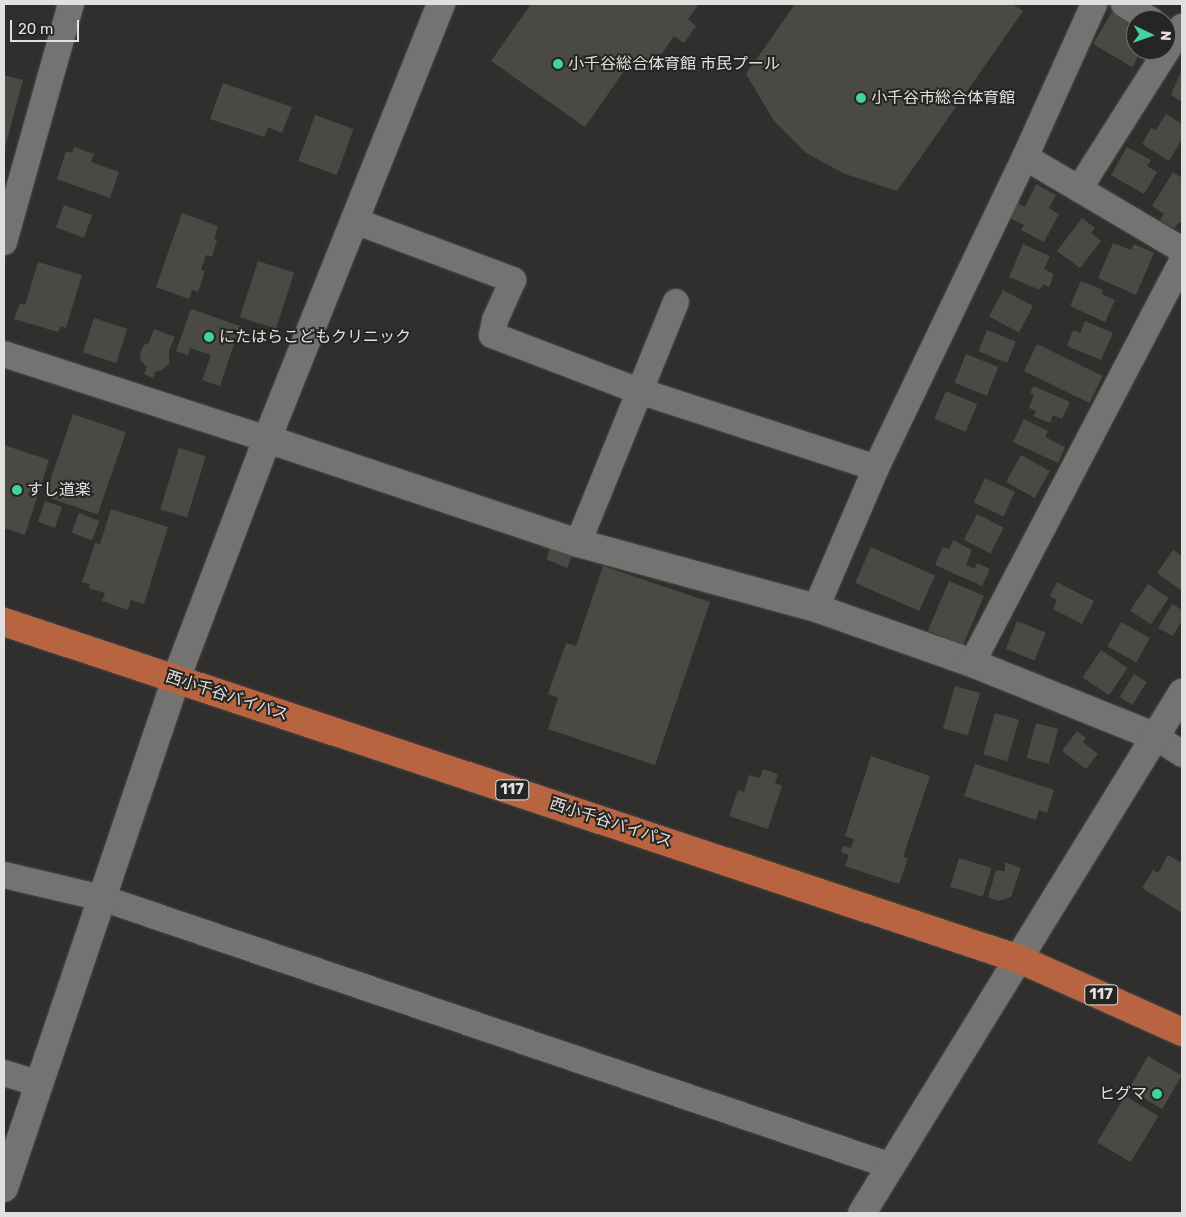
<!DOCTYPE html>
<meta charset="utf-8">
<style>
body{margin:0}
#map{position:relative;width:1186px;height:1217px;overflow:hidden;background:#312f2d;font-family:Rubik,"Noto Sans JP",sans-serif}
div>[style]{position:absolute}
.building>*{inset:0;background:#4a4946;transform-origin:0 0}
.roads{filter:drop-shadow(0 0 1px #4d4b4a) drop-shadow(0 0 1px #4d4b4a)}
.minor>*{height:26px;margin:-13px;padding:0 13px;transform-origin:13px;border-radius:13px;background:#757371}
.tertiary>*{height:28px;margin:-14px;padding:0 14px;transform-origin:14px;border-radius:14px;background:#757371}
.trunk>*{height:28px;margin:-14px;padding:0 14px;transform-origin:14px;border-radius:14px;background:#b86441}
.dots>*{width:14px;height:14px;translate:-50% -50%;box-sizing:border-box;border:2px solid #272523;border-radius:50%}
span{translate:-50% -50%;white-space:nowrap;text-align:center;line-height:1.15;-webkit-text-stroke:4px #272523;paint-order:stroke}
.shield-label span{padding:1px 4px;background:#272523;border:1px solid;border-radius:4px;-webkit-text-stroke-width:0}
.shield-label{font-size:15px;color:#e2e0df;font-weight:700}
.poi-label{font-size:16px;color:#e2e0df}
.left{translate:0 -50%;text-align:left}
.right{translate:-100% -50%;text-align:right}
.street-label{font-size:16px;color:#e2e0df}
.frame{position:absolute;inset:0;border:5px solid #e2e0df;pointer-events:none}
.north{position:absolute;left:1126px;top:10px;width:50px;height:50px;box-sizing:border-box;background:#272523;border:1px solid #72706e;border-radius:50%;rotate:93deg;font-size:14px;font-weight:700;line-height:20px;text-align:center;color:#e2e0df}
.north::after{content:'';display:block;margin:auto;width:18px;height:22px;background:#41d4a1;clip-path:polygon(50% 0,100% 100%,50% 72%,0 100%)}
.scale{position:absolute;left:10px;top:20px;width:69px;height:22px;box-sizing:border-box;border:2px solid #e2e0df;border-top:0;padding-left:6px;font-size:15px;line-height:18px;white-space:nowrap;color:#e2e0df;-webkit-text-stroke:4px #272523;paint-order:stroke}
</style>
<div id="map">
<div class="building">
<i style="clip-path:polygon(531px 4px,699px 4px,688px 19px,696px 26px,684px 43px,674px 36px,650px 71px,627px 55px,618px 67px,624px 71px,585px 127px,491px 61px)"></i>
<i style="clip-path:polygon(795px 4px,1012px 4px,1023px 11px,897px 191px,845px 174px,806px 153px,774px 121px,746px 74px)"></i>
<i style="clip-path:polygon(1112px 12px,1136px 27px,1136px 50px,1142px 50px,1132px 67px,1093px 44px)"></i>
<i style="clip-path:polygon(1182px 69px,1182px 102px,1171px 95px)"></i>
<i style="clip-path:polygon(4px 75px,23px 80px,4px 151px)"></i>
<i style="clip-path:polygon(223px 83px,292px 107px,282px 133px,268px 127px,264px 137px,210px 119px)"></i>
<i style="clip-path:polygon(1166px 114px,1182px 124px,1182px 139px,1169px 161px,1142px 144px,1151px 128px,1156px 130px)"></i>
<i style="left:315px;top:115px;width:41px;height:49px;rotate:20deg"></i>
<i style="clip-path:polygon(74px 147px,94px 154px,91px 162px,119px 172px,110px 198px,57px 179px,66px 151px,72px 153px)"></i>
<i style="clip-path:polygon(1127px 147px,1151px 160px,1147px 166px,1157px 172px,1144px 194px,1111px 175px)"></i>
<i style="clip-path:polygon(1173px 172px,1182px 178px,1182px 224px,1179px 222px,1174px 229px,1160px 220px,1164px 214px,1152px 206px)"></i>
<i style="clip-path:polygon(1036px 184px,1056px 195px,1049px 208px,1059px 214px,1044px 242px,1021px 230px,1024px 225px,1008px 217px,1015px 202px,1025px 207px)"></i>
<i style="left:64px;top:205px;width:30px;height:24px;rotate:20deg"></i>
<i style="clip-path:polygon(182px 213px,218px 226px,214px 239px,217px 240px,212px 257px,206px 255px,201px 270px,205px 271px,198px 292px,192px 290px,189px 299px,156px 287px)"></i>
<i style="clip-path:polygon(1082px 218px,1095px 228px,1091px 233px,1101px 241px,1080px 268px,1057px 251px)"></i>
<i style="clip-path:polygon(1113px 243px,1131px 250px,1134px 244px,1154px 253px,1136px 295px,1098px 278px)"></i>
<i style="clip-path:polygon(1023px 244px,1050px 256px,1044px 269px,1054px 274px,1049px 287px,1043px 284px,1040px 290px,1009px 277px)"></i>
<i style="left:258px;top:261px;width:38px;height:59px;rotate:18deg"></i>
<i style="clip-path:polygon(38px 262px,82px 275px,66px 328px,61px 326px,58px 332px,14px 319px,20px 303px,25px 305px)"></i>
<i style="clip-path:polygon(1081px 281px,1103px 290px,1102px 294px,1115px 300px,1105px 322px,1070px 306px)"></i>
<i style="left:1003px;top:290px;width:34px;height:30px;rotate:28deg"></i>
<i style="clip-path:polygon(191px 309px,240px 326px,220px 386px,202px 380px,211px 355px,190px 348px,188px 355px,176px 351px)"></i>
<i style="left:94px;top:318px;width:35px;height:36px;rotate:18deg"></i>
<i style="clip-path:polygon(1085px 321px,1113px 333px,1101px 360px,1067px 346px,1073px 330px,1080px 333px)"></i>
<i style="clip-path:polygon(154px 329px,175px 337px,169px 350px,169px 364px,162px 370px,155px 372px,153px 378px,144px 374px,147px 367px,141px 361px,140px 353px,144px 345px,149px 343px)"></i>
<i style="left:987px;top:330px;width:31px;height:23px;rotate:22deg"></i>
<i style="left:1037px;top:344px;width:73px;height:30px;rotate:26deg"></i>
<i style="left:966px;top:354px;width:35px;height:31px;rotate:22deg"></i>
<i style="clip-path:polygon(1033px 386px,1070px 402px,1062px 419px,1053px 415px,1050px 423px,1033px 416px,1036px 411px,1029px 408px,1034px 395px,1030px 394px)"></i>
<i style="left:946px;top:391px;width:34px;height:30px;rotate:23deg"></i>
<i style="left:73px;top:414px;width:56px;height:87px;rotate:19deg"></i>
<i style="clip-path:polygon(1024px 419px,1048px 431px,1045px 437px,1065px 447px,1058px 463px,1013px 442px)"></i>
<i style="clip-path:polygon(4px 445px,49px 460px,25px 535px,4px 528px)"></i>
<i style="left:179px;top:448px;width:28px;height:64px;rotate:17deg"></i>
<i style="left:1021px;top:455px;width:33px;height:31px;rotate:29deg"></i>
<i style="left:985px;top:478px;width:33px;height:27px;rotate:25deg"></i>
<i style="left:45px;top:501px;width:18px;height:22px;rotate:19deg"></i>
<i style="clip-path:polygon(111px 509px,168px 527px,144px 604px,131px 600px,128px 610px,102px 601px,105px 593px,89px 588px,90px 584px,82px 582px,95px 543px,100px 544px)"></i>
<i style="left:79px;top:513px;width:22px;height:21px;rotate:21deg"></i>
<i style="left:977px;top:514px;width:30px;height:29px;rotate:27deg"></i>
<i style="clip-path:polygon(953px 540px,972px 550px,966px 565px,975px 569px,977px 563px,990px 569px,982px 586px,935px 565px,943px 547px,949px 549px)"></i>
<i style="left:551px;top:547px;width:23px;height:13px;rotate:23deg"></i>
<i style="left:871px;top:547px;width:70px;height:39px;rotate:24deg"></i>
<i style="clip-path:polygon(1173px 550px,1182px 556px,1182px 591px,1157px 573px)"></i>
<i style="clip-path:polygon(603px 566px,710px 602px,655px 765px,548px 729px,558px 698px,548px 694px,566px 643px,576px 646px)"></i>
<i style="left:949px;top:581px;width:38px;height:54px;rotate:23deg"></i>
<i style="clip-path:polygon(1057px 582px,1094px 601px,1082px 624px,1053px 609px,1057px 600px,1050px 596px)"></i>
<i style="left:1148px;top:584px;width:25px;height:32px;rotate:34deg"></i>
<i style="clip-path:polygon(1172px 604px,1182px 610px,1182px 620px,1173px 636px,1158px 628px)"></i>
<i style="left:1017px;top:621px;width:31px;height:30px;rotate:22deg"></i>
<i style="left:1121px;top:622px;width:33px;height:28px;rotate:29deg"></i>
<i style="left:1101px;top:650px;width:32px;height:33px;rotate:34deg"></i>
<i style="left:1134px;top:674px;width:15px;height:27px;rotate:32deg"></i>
<i style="left:955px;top:686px;width:26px;height:44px;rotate:16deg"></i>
<i style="left:995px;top:713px;width:25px;height:43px;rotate:16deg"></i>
<i style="left:1036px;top:723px;width:23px;height:36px;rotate:15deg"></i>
<i style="clip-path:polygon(1077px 731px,1086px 738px,1083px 742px,1098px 754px,1086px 769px,1062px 751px)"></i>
<i style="clip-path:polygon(871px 756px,930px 776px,903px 857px,908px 858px,899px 884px,845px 866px,849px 855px,841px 852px,843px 846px,851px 848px,854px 839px,845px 836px)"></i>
<i style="clip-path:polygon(975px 764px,1054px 790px,1047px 813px,1039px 810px,1036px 820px,964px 796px)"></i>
<i style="clip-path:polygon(763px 769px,778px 774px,775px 783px,782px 786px,768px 829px,729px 816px,738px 790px,744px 792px,749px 775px,760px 778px)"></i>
<i style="clip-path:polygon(1168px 855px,1180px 862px,1182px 858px,1182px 913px,1142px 888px,1153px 870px,1158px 873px)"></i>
<i style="left:959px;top:858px;width:34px;height:30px;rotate:17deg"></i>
<i style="clip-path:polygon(1005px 862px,1021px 868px,1011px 897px,998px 901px,988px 897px,996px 870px,1005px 871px)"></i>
<i style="left:1148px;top:1056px;width:39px;height:39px;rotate:30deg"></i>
<i style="left:1125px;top:1096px;width:39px;height:54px;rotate:31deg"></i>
</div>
<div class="roads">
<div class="minor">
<i style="left:1124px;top:4px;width:31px;rotate:31deg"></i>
<i style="left:1025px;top:157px;width:182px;rotate:30.6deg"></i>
<i style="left:1079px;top:189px;width:192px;rotate:-57.6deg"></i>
<i style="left:355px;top:221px;width:169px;rotate:20.5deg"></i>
<i style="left:513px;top:280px;width:44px;rotate:114.2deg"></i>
<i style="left:495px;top:320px;width:15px;rotate:101deg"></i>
<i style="left:492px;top:335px;width:157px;rotate:20.9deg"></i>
<i style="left:639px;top:391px;width:249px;rotate:18deg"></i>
<i style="left:4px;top:242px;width:247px;rotate:-74.3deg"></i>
<i style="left:4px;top:354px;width:276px;rotate:17.9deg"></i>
<i style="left:578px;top:543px;width:260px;rotate:-67.9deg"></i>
<i style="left:816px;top:608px;width:152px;rotate:-66.8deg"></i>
<i style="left:876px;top:468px;width:345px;rotate:-64.4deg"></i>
<i style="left:1025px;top:157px;width:168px;rotate:-65.7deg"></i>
<i style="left:972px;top:663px;width:453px;rotate:-62.4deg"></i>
<i style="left:1156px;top:737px;width:31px;rotate:33deg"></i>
<i style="left:4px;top:875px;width:101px;rotate:13.2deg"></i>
<i style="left:102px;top:898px;width:833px;rotate:18.76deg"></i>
<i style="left:4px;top:1073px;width:37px;rotate:17deg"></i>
</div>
<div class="tertiary">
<i style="left:267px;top:439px;width:328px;rotate:18.5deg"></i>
<i style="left:578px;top:543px;width:247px;rotate:15.3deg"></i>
<i style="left:816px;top:608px;width:165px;rotate:19.4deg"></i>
<i style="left:972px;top:663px;width:198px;rotate:21.9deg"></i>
<i style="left:4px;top:1188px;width:537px;rotate:-71.33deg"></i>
<i style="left:176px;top:679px;width:257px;rotate:-69.2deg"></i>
<i style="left:267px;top:439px;width:469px;rotate:-68.2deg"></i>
<i style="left:862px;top:1213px;width:611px;rotate:-58.39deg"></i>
</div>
<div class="trunk">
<i style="left:4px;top:622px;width:1069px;rotate:18.37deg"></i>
<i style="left:1019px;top:959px;width:179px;rotate:24.1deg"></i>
</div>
</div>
<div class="dots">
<i style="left:558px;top:64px;background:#41d4a1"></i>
<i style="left:861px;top:98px;background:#41d4a1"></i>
<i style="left:209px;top:337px;background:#41d4a1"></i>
<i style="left:17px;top:490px;background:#41d4a1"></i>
<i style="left:1157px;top:1094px;background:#41d4a1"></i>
</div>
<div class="shield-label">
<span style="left:512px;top:790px">117</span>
<span style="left:1101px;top:995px">117</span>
</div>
<div class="poi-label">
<span class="left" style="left:568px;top:64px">小千谷総合体育館 市民プール</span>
<span class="left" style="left:871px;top:98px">小千谷市総合体育館</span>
<span class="left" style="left:219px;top:337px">にたはらこどもクリニック</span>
<span class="left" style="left:27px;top:490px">すし道楽</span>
<span class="right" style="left:1147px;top:1094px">ヒグマ</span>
</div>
<div class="street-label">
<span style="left:227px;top:696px;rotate:18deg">西小千谷バイパス</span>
<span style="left:611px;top:823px;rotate:18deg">西小千谷バイパス</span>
</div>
<div class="frame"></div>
<div class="north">N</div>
<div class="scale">20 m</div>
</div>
